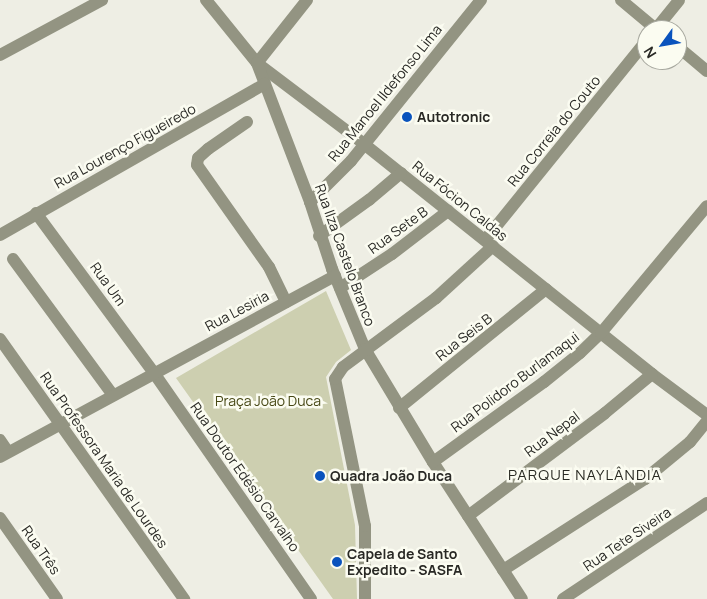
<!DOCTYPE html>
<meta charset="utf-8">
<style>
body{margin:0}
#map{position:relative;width:707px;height:599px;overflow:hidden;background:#eeeee4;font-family:Manrope,sans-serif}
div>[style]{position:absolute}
.green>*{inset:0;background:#cdcfb0}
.minor>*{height:12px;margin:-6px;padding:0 6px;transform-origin:6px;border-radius:6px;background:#939482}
.dots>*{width:14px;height:14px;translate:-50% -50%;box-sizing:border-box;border:2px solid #fbfcf1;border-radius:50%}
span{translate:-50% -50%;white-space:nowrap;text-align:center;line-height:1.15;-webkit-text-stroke:5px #fbfcf1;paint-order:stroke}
.street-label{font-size:14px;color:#292925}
.poi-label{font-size:14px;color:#292925;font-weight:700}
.left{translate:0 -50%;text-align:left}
.park-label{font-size:14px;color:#474815}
.neighbourhood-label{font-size:15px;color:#2a2b23;letter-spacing:1px}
.north{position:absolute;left:637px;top:20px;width:50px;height:50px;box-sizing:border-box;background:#fbfcf1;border:1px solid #a7a89f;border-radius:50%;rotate:238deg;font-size:14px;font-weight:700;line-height:20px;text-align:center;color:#292925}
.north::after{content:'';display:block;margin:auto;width:18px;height:22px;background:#0a53bd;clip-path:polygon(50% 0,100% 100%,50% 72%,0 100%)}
</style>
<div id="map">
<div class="green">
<i style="clip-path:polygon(326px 291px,351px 350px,336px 362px,326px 377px,355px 525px,357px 599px,333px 599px,176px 378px)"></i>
</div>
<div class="minor">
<i style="left:206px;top:0;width:81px;rotate:51deg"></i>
<i style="left:257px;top:63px;width:134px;rotate:37.1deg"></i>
<i style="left:364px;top:144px;width:369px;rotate:38.6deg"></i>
<i style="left:652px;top:374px;width:69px;rotate:36.7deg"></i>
<i style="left:307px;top:0;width:80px;rotate:128.4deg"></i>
<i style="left:257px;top:63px;width:149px;rotate:69.1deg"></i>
<i style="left:310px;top:202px;width:71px;rotate:71.8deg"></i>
<i style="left:332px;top:269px;width:87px;rotate:67.6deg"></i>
<i style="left:365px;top:349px;width:132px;rotate:59deg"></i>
<i style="left:433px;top:462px;width:163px;rotate:57deg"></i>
<i style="left:621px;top:0;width:47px;rotate:39.8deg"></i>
<i style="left:655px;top:30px;width:38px;rotate:-51deg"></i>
<i style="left:677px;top:46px;width:39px;rotate:40deg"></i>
<i style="left:0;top:55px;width:116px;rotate:-28.3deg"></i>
<i style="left:247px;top:122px;width:47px;rotate:145.3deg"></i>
<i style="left:208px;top:149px;width:13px;rotate:138deg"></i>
<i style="left:198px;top:158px;width:7px;rotate:98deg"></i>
<i style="left:197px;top:165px;width:125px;rotate:54.8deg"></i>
<i style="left:269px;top:267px;width:39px;rotate:64deg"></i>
<i style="left:310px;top:202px;width:58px;rotate:-45deg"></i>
<i style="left:351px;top:161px;width:207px;rotate:-51.1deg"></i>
<i style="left:36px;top:213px;width:199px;rotate:53.6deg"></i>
<i style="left:154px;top:373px;width:275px;rotate:55.2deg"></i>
<i style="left:0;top:235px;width:305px;rotate:-29.7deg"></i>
<i style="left:319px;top:236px;width:62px;rotate:-35.8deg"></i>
<i style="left:369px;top:200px;width:42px;rotate:-40.2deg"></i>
<i style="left:485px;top:240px;width:257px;rotate:-51deg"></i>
<i style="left:13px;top:259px;width:169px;rotate:53.7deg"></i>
<i style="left:340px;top:288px;width:62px;rotate:-33.2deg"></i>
<i style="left:392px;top:254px;width:71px;rotate:-37.5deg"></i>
<i style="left:0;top:339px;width:319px;rotate:54.7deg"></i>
<i style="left:399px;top:408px;width:189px;rotate:-39deg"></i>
<i style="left:0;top:440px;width:14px;rotate:56deg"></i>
<i style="left:0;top:457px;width:381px;rotate:-28.4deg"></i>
<i style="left:433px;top:462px;width:137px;rotate:-35.8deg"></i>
<i style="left:544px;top:382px;width:46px;rotate:-38.9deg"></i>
<i style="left:580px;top:353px;width:29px;rotate:-44deg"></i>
<i style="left:601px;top:333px;width:165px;rotate:-50.2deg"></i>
<i style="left:468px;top:516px;width:171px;rotate:-36.9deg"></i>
<i style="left:605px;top:413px;width:61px;rotate:-39.7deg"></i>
<i style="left:0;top:518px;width:99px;rotate:54.9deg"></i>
<i style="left:503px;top:570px;width:169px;rotate:-32.7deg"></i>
<i style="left:645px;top:479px;width:58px;rotate:-39.4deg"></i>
<i style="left:690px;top:442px;width:27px;rotate:-51deg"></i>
<i style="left:365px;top:599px;width:73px;rotate:-90deg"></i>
<i style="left:365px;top:526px;width:150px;rotate:-101.5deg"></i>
<i style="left:335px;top:379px;width:14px;rotate:-56deg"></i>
<i style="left:343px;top:367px;width:116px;rotate:-36.6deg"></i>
<i style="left:436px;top:298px;width:77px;rotate:-42.4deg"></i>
<i style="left:563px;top:599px;width:173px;rotate:-33.7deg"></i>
</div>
<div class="dots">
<i style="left:407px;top:117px;background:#0a53bd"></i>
<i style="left:320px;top:476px;background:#0a53bd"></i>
<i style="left:337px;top:562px;background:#0a53bd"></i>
</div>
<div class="street-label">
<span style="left:385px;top:93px;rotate:-51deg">Rua Manoel Ildefonso Lima</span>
<span style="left:554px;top:131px;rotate:-51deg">Rua Correia do Couto</span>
<span style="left:125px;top:146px;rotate:-29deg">Rua Lourenço Figueiredo</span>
<span style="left:460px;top:201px;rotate:39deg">Rua Fócion Caldas</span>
<span style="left:398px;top:230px;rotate:-36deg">Rua Sete B</span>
<span style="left:345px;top:255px;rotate:70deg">Rua Ilza Castelo Branco</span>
<span style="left:108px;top:284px;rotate:54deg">Rua Um</span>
<span style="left:237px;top:311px;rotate:-28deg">Rua Lesiria</span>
<span style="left:464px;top:337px;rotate:-38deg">Rua Seis B</span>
<span style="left:515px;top:382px;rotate:-37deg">Rua Polidoro Burlamaqui</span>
<span style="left:552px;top:434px;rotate:-37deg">Rua Nepal</span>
<span style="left:104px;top:460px;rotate:55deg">Rua Professora Maria de Lourdes</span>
<span style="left:245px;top:477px;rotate:55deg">Rua Doutor Edésio Carvalho</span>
<span style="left:627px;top:539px;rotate:-34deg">Rua Tete Siveira</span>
<span style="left:41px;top:550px;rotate:55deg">Rua Três</span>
</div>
<div class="poi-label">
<span class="left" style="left:417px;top:117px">Autotronic</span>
<span class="left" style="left:330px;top:476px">Quadra João Duca</span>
<span class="left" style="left:347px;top:562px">Capela de Santo<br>Expedito - SASFA</span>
</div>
<div class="park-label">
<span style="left:268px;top:401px">Praça João Duca</span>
</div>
<div class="neighbourhood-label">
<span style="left:585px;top:475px">PARQUE NAYLÂNDIA</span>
</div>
<div class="north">N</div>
</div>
